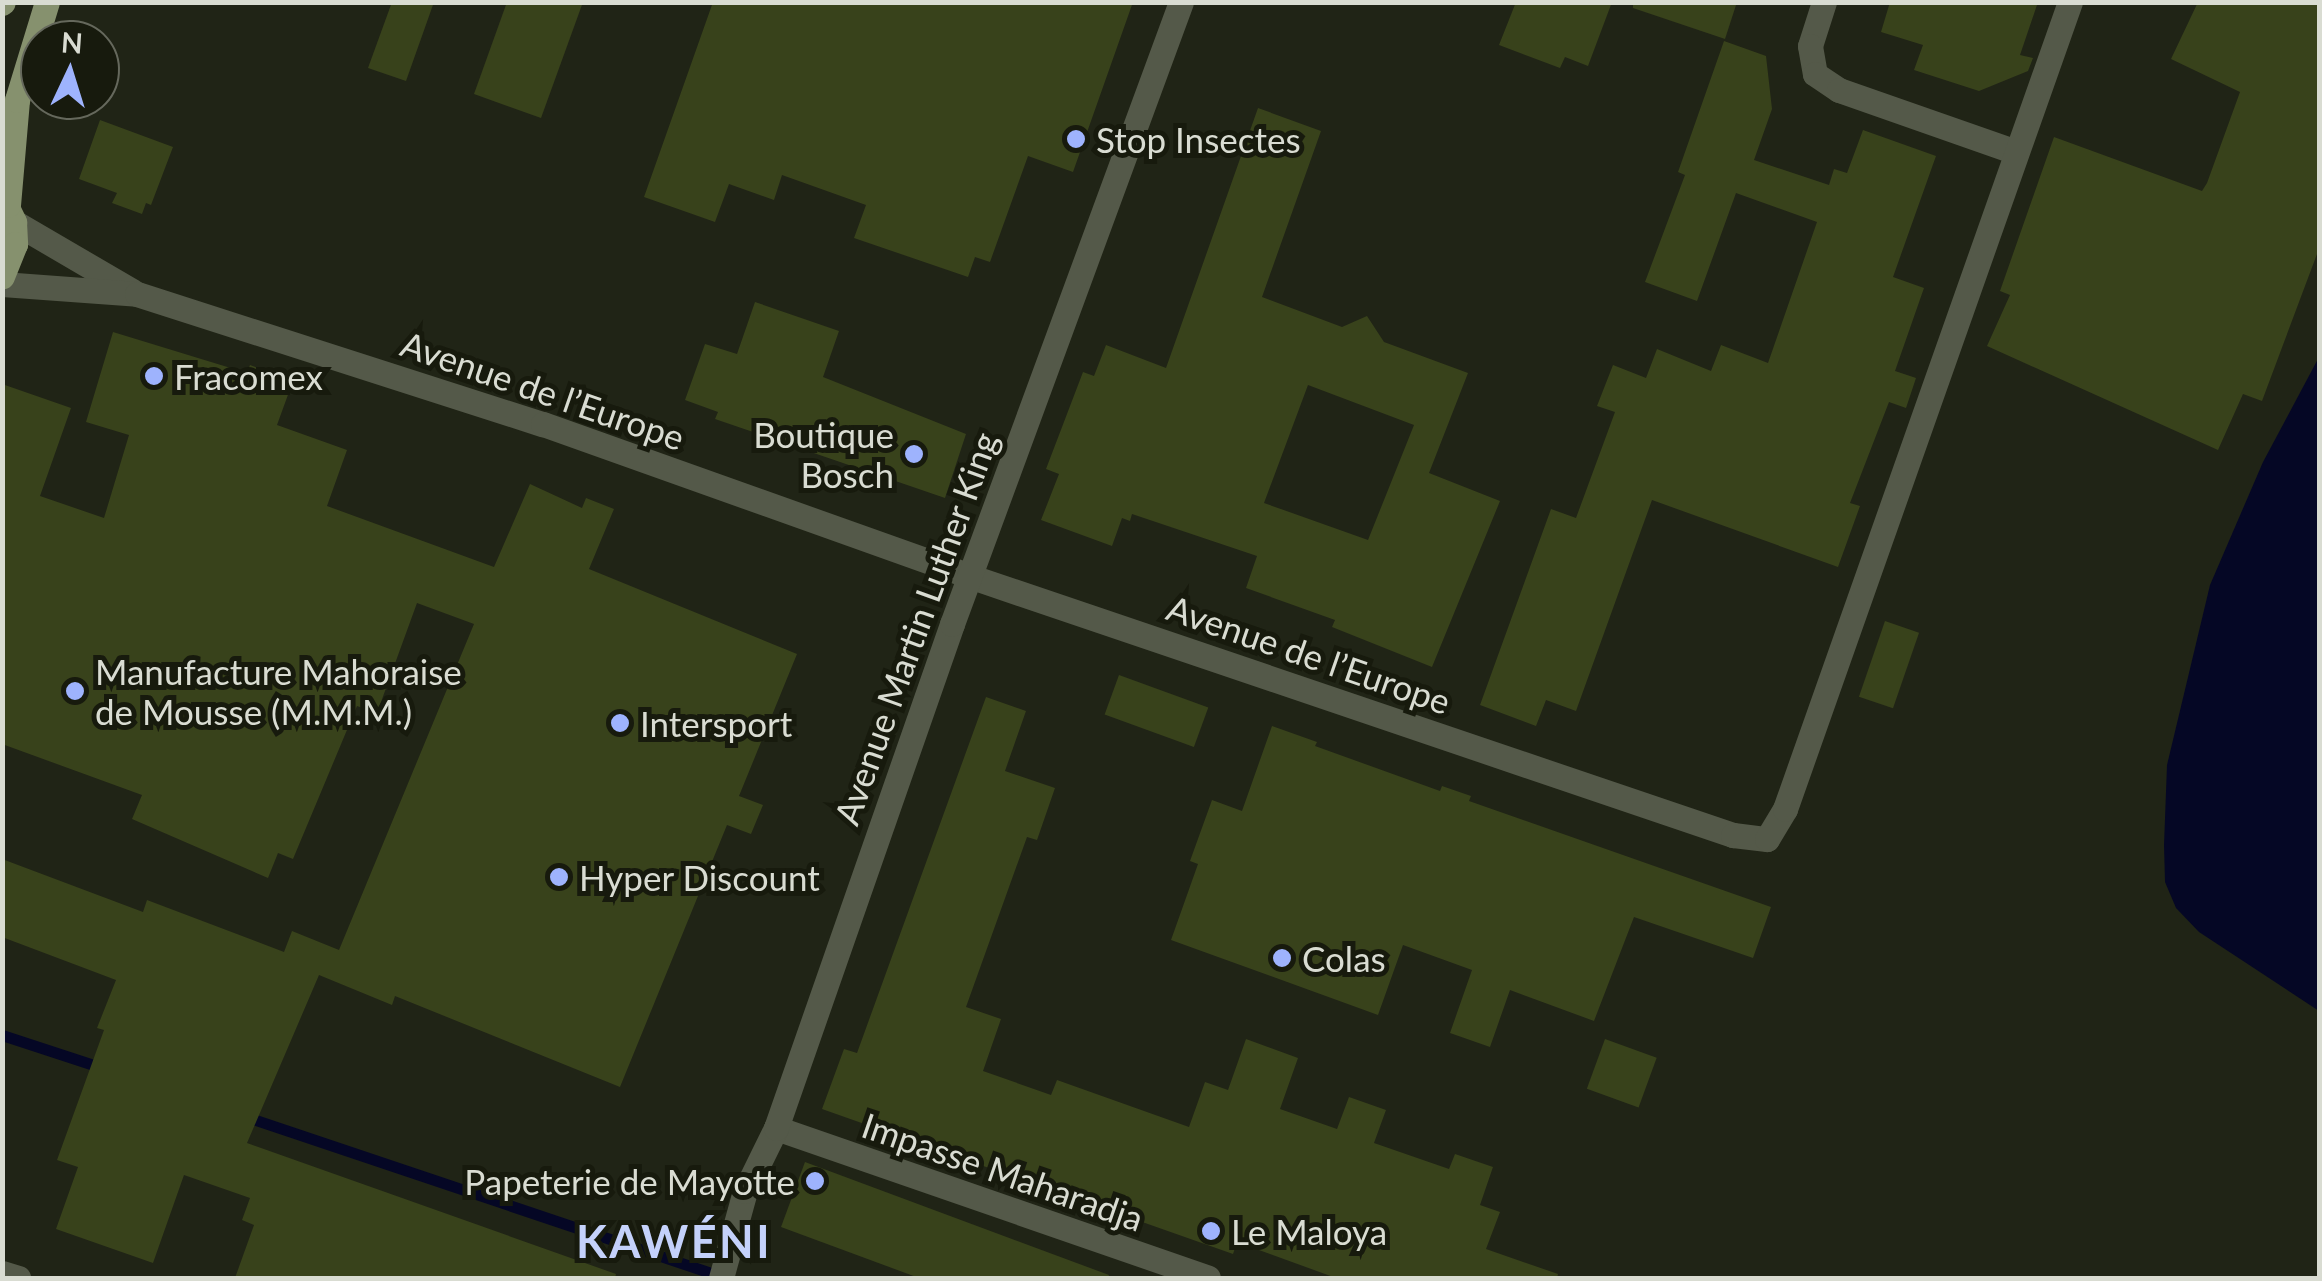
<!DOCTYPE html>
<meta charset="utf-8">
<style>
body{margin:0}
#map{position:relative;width:2322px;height:1281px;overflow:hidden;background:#202416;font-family:Lato,sans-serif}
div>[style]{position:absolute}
.water>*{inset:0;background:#050725}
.stream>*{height:11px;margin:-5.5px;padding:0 5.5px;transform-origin:5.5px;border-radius:5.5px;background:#050725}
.building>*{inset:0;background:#38421b;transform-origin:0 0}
.minor>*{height:25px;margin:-12.5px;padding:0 12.5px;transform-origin:12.5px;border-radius:12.5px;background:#545949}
.major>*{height:25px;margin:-12.5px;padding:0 12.5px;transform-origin:12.5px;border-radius:12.5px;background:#86916e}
.dots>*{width:28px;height:28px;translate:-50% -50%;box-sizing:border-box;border:5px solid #171a0d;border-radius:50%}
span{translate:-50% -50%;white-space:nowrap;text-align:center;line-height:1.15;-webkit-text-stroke:10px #171a0d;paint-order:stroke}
.poi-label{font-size:35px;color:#d9dcd2}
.left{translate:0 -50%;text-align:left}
.right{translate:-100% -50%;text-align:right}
.street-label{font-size:35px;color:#d9dcd2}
.district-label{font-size:45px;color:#c4d1fb;font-weight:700;letter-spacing:2.5px}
.frame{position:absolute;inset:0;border:5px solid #d9dcd2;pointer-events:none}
.north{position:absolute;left:20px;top:20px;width:100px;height:100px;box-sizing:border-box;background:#171a0d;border:2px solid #65685c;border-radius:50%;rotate:4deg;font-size:28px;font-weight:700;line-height:40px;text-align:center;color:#d9dcd2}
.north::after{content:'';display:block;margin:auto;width:35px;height:45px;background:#9eb3fd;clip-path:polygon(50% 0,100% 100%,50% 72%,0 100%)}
</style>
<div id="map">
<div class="water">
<i style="clip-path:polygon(2319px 357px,2319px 1011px,2199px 932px,2176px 908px,2165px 882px,2164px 845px,2167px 765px,2210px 585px,2263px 462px)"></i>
</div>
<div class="stream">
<i style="left:2px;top:1035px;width:106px;rotate:18.1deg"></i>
<i style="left:244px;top:1116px;width:505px;rotate:18.58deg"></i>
</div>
<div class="building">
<i style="clip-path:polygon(392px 2px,434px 2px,406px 81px,368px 68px)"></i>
<i style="clip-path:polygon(507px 2px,583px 2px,541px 118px,474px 94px)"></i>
<i style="clip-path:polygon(713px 2px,1133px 2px,1073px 172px,1028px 156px,990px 262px,975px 257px,968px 277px,854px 238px,866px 205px,782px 175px,774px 200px,729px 184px,715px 222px,644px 197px)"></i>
<i style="clip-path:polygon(1516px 2px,1612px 2px,1588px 66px,1565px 57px,1560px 68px,1499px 45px)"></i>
<i style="clip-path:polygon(1633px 2px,1737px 2px,1725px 39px,1633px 8px)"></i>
<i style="clip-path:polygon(1890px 2px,2038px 2px,2020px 55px,2033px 58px,2028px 71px,1979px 91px,1914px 70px,1923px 45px,1881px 32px)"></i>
<i style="clip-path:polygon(2198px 2px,2320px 2px,2320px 246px,2262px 401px,2243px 394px,2218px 450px,1987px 346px,2010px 295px,2000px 291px,2054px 137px,2202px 191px,2207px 183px,2240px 92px,2171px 59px)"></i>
<i style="clip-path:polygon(1724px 41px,1766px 56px,1772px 109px,1754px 160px,1829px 185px,1834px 169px,1847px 173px,1863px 130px,1936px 156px,1893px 277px,1924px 288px,1895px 371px,1916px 378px,1906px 408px,1889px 402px,1850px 503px,1860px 506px,1838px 567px,1652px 500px,1576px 711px,1546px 700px,1536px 726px,1480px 705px,1551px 509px,1576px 518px,1615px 412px,1597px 406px,1613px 365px,1646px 378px,1657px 349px,1711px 371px,1721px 345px,1768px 363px,1817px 222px,1736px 193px,1697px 301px,1645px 282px,1685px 175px,1678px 172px)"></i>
<i style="clip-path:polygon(evenodd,1258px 108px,1321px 131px,1262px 297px,1342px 327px,1367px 316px,1384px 342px,1468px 373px,1429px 473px,1500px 501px,1432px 667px,1332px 627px,1335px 620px,1246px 588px,1257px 556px,1132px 514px,1130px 521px,1122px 518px,1112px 546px,1041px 520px,1059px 474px,1046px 469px,1083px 372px,1094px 376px,1106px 345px,1166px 368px,1258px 108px,1308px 385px,1414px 425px,1368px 540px,1264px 503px,1308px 385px)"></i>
<i style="clip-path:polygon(100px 120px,173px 147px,151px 205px,146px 203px,142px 214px,112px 203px,117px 193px,79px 179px)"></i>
<i style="clip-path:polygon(755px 302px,839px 331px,823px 377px,966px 434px,945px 498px,715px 419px,718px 412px,685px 400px,705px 344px,737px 354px)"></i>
<i style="clip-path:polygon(113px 332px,247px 373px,250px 365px,293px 381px,277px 425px,347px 450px,327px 506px,494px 567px,530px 484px,582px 508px,586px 498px,614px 509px,589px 569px,797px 654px,739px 796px,763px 805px,751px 834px,727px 825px,620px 1087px,395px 996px,392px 1005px,319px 975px,247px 1143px,616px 1274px,615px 1278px,235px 1278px,254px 1225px,242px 1220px,250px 1198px,184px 1175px,153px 1263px,56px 1229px,78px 1167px,57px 1160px,104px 1030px,97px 1028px,116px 980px,2px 937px,2px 859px,143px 912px,147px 900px,284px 952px,292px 931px,339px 950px,474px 624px,417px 603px,377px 713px,357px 706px,293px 859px,278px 853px,268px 878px,132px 819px,142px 795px,2px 744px,2px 384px,71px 408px,40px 496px,104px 518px,129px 435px,86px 422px)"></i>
<i style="left:1885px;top:621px;width:36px;height:80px;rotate:19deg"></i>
<i style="left:1119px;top:675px;width:95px;height:42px;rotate:20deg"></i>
<i style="clip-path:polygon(986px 697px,1026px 711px,1005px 771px,1055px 788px,1037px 840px,1027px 837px,966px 1007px,1001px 1019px,983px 1071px,1051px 1095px,1057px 1080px,1189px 1127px,1205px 1082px,1228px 1090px,1246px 1039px,1298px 1058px,1280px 1109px,1337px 1129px,1349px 1097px,1386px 1110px,1374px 1143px,1449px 1169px,1455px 1154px,1493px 1167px,1480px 1205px,1500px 1212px,1486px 1249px,1558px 1274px,1557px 1278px,1336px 1278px,1237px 1242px,1233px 1254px,822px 1109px,844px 1049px,857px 1053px)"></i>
<i style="clip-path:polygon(1272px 726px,1317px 742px,1315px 746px,1440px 791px,1442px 786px,1471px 796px,1469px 801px,1771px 907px,1753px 958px,1634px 917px,1594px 1021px,1510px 990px,1490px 1047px,1450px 1033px,1472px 970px,1403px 945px,1378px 1015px,1171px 940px,1198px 864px,1190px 861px,1212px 800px,1242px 811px)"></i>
<i style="left:1605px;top:1039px;width:55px;height:53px;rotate:20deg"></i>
<i style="clip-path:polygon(805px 1162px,1109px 1275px,1108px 1278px,919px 1278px,781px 1227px)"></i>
</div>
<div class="minor">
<i style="left:1824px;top:2px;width:46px;rotate:107.7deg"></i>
<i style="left:1810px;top:46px;width:28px;rotate:80deg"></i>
<i style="left:1815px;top:74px;width:29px;rotate:34deg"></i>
<i style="left:1839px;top:90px;width:188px;rotate:19.3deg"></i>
<i style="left:14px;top:222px;width:137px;rotate:30.3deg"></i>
<i style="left:2px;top:284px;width:135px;rotate:4.2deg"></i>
<i style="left:137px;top:294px;width:426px;rotate:17.8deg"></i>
<i style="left:543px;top:424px;width:452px;rotate:19.6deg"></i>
<i style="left:969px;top:576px;width:807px;rotate:18.73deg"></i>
<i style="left:1733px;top:835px;width:34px;rotate:7deg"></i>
<i style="left:1767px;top:839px;width:35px;rotate:-59deg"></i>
<i style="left:1785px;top:809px;width:856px;rotate:-70.55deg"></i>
<i style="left:776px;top:1128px;width:457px;rotate:19.1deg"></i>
<i style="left:2px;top:1273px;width:17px;rotate:17deg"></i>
<i style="left:721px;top:1278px;width:90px;rotate:-74.6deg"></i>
<i style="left:745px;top:1191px;width:70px;rotate:-63.8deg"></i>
<i style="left:776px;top:1128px;width:534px;rotate:-70.75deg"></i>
<i style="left:952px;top:624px;width:663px;rotate:-69.79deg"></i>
</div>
<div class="major">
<i style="left:2px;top:3px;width:1px;rotate:-45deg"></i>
<i style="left:2px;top:197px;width:28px;rotate:64deg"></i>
<i style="left:14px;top:222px;width:22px;rotate:87deg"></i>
<i style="left:15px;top:244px;width:35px;rotate:112deg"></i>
<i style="left:8px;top:205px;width:105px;rotate:-85.1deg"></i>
<i style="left:17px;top:100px;width:102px;rotate:-73deg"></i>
</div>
<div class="dots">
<i style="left:1076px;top:139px;background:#9eb3fd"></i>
<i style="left:154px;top:376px;background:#9eb3fd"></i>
<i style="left:914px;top:454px;background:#9eb3fd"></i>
<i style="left:75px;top:691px;background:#9eb3fd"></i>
<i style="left:620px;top:723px;background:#9eb3fd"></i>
<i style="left:559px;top:877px;background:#9eb3fd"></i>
<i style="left:1282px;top:958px;background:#9eb3fd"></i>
<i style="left:815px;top:1181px;background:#9eb3fd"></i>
<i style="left:1211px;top:1231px;background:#9eb3fd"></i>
</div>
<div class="poi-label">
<span class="left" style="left:1096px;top:139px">Stop Insectes</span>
<span class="left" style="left:174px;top:376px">Fracomex</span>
<span class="right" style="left:894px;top:454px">Boutique<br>Bosch</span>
<span class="left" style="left:95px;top:691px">Manufacture Mahoraise<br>de Mousse (M.M.M.)</span>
<span class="left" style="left:640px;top:723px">Intersport</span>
<span class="left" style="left:579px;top:877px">Hyper Discount</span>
<span class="left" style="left:1302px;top:958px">Colas</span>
<span class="right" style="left:795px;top:1181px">Papeterie de Mayotte</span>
<span class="left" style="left:1231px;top:1231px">Le Maloya</span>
</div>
<div class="street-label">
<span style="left:543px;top:390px;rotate:19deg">Avenue de l’Europe</span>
<span style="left:915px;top:628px;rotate:-70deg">Avenue Martin Luther King</span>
<span style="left:1309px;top:654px;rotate:19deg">Avenue de l’Europe</span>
<span style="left:1003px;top:1171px;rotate:19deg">Impasse Maharadja</span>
</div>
<div class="district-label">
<span style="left:674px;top:1242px">KAWÉNI</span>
</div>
<div class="frame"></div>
<div class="north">N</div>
</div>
